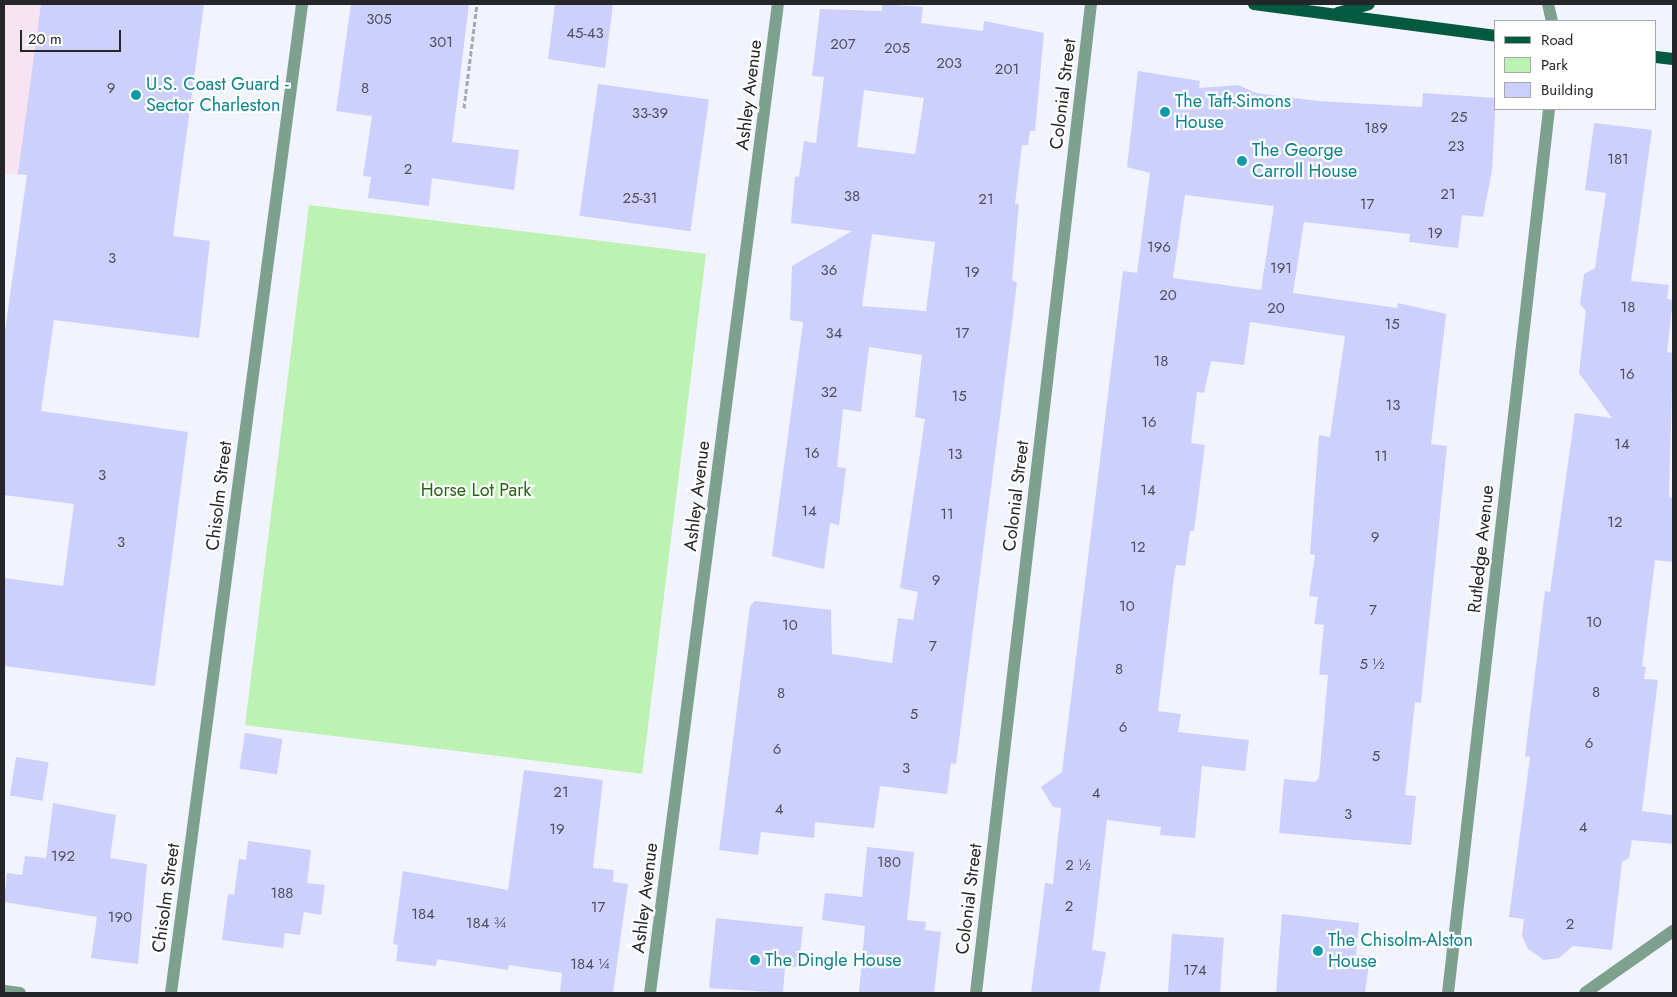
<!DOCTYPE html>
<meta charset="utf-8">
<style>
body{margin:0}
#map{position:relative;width:1677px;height:997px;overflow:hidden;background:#f1f3ff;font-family:Jost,sans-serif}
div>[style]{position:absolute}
.industrial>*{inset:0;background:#f8e3f1}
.green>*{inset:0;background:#bdf3b2;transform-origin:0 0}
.building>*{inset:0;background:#cdd0fd;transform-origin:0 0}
.path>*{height:3px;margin-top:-1.5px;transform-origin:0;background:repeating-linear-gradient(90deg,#a7a9b2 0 5px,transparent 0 7.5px)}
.minor>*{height:12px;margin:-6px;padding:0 6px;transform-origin:6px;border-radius:6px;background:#7da08f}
.major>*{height:12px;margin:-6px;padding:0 6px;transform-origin:6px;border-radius:6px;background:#045a3e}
.dots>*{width:14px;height:14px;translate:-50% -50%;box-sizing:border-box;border:2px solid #fff;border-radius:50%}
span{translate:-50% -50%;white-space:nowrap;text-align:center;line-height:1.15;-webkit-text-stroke:4.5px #fff;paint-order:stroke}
.number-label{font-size:15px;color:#4f505f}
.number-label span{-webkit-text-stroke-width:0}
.culture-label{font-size:18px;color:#0d838f}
.left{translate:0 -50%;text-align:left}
.street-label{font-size:18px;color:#25262a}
.park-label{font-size:18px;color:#236612}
.frame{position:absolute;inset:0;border:5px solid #25262a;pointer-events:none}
.legend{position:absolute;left:1494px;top:20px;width:162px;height:90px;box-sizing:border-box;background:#fff;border:1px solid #a8a8aa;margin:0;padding:6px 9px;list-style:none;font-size:15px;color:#25262a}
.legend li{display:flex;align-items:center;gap:10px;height:25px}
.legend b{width:25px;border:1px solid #a8a8aa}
.scale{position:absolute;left:20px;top:30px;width:101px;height:22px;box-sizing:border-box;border:2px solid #25262a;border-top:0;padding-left:6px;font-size:15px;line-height:18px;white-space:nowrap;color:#25262a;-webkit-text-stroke:4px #fff;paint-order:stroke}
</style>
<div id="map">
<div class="industrial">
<i style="clip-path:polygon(4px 4px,41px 4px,20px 175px,4px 173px)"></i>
</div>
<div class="green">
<i style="left:309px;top:205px;width:400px;height:524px;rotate:7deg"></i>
</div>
<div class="building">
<i style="clip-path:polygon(41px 4px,204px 4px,173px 236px,210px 241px,199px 338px,54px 320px,41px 411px,188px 432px,155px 686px,4px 666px,4px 578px,63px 586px,74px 504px,4px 495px,4px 338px,27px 175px,18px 174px)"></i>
<i style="clip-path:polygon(351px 4px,469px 4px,452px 142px,519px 150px,514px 190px,432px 178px,429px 206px,368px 198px,371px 177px,363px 176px,372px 116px,336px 111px)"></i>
<i style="clip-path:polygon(555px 4px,613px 4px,605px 68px,548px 59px)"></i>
<i style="clip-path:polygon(evenodd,882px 4px,923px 7px,921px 23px,983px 31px,984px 21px,1044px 33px,1035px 131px,1030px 131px,1028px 145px,1022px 145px,1015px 204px,1019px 204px,1012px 280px,1017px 283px,956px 764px,951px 763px,947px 794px,880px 786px,874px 828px,815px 822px,814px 838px,761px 832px,758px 855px,719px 850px,750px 606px,755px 601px,831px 610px,832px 654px,892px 663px,898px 618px,913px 620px,918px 592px,900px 588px,925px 419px,915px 417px,922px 355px,869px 347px,861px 412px,843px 409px,837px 467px,846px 468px,839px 525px,830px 523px,824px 569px,772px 556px,803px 322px,790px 320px,792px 266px,852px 231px,791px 223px,795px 176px,799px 177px,804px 141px,816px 143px,824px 77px,812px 76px,820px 9px,882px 11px,882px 4px,864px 90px,924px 98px,915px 154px,857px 147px,864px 90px,882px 4px,872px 234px,935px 242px,926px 311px,862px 306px,872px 234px)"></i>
<i style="clip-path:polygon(evenodd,1138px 71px,1200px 81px,1199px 88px,1238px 85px,1256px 93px,1318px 101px,1422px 107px,1423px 93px,1496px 98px,1492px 170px,1483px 217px,1462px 215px,1458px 248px,1409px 242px,1410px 234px,1304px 222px,1293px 293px,1397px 308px,1398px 303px,1446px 314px,1431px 444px,1447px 446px,1421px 703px,1415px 702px,1405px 795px,1416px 796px,1411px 845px,1279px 833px,1284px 779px,1315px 782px,1319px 778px,1328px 675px,1319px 675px,1324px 625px,1314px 624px,1318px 597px,1309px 596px,1315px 555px,1310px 554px,1319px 435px,1330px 437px,1345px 336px,1250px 322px,1244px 365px,1211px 361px,1204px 393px,1197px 392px,1191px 443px,1205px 445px,1194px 531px,1190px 531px,1185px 566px,1176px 565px,1174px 577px,1158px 711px,1181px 714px,1178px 732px,1249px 740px,1245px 771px,1202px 766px,1195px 838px,1160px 835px,1161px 827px,1107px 820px,1092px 950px,1106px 952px,1099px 993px,1031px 993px,1045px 883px,1053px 884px,1061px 808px,1053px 807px,1041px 787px,1062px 772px,1123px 271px,1137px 273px,1150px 173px,1127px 167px,1138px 71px,1185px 195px,1274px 206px,1261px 290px,1173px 278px,1185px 195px)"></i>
<i style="left:598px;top:84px;width:112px;height:133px;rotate:8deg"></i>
<i style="clip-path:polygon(1594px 123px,1652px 130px,1631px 281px,1669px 285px,1667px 299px,1673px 300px,1667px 352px,1673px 353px,1669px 497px,1673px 498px,1673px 562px,1655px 560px,1642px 666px,1646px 667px,1644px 679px,1658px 680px,1642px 811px,1673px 815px,1673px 844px,1632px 840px,1629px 858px,1622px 862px,1612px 950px,1573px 946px,1559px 958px,1544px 960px,1528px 949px,1522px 936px,1524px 919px,1509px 917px,1530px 757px,1525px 756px,1545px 591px,1550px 592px,1575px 413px,1612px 418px,1579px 373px,1586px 311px,1580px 304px,1584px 274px,1595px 268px,1606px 193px,1585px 190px)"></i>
<i style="left:245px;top:733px;width:38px;height:36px;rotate:9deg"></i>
<i style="left:16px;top:757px;width:33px;height:39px;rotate:9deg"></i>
<i style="clip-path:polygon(524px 770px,603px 780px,593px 868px,614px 870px,613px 882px,628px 884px,613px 993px,560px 993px,562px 973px,509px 965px,508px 970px,437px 959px,436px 966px,396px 961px,398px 945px,393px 944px,403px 871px,508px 890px)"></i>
<i style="clip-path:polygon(53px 803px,116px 815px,110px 858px,147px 864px,138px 964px,91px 958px,97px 917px,4px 902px,7px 873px,22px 875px,25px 856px,46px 858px)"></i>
<i style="clip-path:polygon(248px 841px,311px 850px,307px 883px,325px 885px,321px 915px,304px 912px,300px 935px,285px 933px,283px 948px,222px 940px,228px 894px,234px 895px,239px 859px,246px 860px)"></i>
<i style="clip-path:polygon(867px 847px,914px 852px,907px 920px,926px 922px,925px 930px,941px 932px,934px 993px,859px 993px,865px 926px,822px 920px,825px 893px,862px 897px)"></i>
<i style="clip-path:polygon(1282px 914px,1359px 923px,1356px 955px,1370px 956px,1365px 993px,1276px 993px)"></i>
<i style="clip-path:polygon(716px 918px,803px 927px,800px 955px,796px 967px,785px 966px,783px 993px,709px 988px)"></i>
<i style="left:1172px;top:934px;width:52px;height:59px;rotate:4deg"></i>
</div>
<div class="path">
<i style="left:464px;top:108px;width:105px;rotate:-82.9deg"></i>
</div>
<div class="minor">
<i style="left:1548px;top:4px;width:17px;rotate:77deg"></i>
<i style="left:4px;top:991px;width:16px;rotate:7deg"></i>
<i style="left:171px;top:993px;width:998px;rotate:-82.45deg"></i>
<i style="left:650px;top:993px;width:997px;rotate:-82.63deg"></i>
<i style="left:976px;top:993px;width:996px;rotate:-83.37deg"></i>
<i style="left:1448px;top:993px;width:890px;rotate:-83.48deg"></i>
<i style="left:1585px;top:993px;width:108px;rotate:-35.2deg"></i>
</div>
<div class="major">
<i style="left:1254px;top:4px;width:244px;rotate:7.5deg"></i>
<i style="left:1338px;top:13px;width:32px;rotate:-16deg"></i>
<i style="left:1656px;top:57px;width:17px;rotate:7deg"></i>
</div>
<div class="dots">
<i style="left:136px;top:95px;background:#0f9aa8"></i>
<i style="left:1165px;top:112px;background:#0f9aa8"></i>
<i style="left:1242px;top:161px;background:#0f9aa8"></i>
<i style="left:1318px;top:951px;background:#0f9aa8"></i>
<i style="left:755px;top:960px;background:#0f9aa8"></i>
</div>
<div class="number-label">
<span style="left:379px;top:20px">305</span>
<span style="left:585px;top:34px">45-43</span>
<span style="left:441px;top:43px">301</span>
<span style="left:843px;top:45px">207</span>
<span style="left:897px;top:49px">205</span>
<span style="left:949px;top:64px">203</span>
<span style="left:1007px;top:70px">201</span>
<span style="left:111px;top:89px">9</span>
<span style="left:365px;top:89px">8</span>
<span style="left:650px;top:114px">33-39</span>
<span style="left:1459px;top:118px">25</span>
<span style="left:1376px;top:129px">189</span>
<span style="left:1456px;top:147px">23</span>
<span style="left:1618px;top:160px">181</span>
<span style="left:408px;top:170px">2</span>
<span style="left:1448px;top:195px">21</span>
<span style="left:852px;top:197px">38</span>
<span style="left:640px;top:199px">25-31</span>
<span style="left:986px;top:200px">21</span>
<span style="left:1367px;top:205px">17</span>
<span style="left:1435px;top:234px">19</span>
<span style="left:1159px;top:248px">196</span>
<span style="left:112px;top:259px">3</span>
<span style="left:1281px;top:269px">191</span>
<span style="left:829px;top:271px">36</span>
<span style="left:972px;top:273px">19</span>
<span style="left:1168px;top:296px">20</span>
<span style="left:1628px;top:308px">18</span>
<span style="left:1276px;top:309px">20</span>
<span style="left:1392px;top:325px">15</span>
<span style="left:834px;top:334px">34</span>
<span style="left:962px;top:334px">17</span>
<span style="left:1161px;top:362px">18</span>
<span style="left:1627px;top:375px">16</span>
<span style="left:829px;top:393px">32</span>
<span style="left:959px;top:397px">15</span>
<span style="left:1393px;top:406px">13</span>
<span style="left:1149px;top:423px">16</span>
<span style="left:1622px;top:445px">14</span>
<span style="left:812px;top:454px">16</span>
<span style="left:955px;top:455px">13</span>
<span style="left:1381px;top:457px">11</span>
<span style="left:102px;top:476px">3</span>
<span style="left:1148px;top:491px">14</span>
<span style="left:809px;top:512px">14</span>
<span style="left:947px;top:515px">11</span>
<span style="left:1615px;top:523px">12</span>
<span style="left:1375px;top:538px">9</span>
<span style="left:121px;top:543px">3</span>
<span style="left:1138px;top:548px">12</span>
<span style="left:936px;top:581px">9</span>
<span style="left:1127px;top:607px">10</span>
<span style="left:1373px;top:611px">7</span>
<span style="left:1594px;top:623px">10</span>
<span style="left:790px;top:626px">10</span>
<span style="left:933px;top:647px">7</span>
<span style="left:1372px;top:665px">5 ½</span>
<span style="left:1119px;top:670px">8</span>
<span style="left:1596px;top:693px">8</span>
<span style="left:781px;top:694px">8</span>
<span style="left:914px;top:715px">5</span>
<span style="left:1123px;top:728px">6</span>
<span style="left:1589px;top:744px">6</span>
<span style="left:777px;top:750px">6</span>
<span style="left:1376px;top:757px">5</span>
<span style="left:906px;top:769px">3</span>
<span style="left:561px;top:793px">21</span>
<span style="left:1096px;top:794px">4</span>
<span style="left:779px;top:810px">4</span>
<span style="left:1348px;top:815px">3</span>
<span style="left:1583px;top:828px">4</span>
<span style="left:557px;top:830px">19</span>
<span style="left:63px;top:857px">192</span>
<span style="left:889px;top:863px">180</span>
<span style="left:1078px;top:866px">2 ½</span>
<span style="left:282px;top:894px">188</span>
<span style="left:1069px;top:907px">2</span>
<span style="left:598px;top:908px">17</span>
<span style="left:423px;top:915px">184</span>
<span style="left:120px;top:918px">190</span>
<span style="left:486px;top:924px">184 ¾</span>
<span style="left:1570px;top:925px">2</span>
<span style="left:590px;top:965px">184 ¼</span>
<span style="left:1195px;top:971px">174</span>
</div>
<div class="culture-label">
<span class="left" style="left:146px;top:95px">U.S. Coast Guard -<br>Sector Charleston</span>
<span class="left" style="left:1175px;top:112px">The Taft-Simons<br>House</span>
<span class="left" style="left:1252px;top:161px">The George<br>Carroll House</span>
<span class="left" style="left:1328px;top:951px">The Chisolm-Alston<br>House</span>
<span class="left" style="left:765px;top:960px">The Dingle House</span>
</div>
<div class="street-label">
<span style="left:1063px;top:94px;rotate:-83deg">Colonial Street</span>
<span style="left:749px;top:95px;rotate:-83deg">Ashley Avenue</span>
<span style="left:219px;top:496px;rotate:-83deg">Chisolm Street</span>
<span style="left:697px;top:496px;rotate:-83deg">Ashley Avenue</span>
<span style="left:1016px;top:496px;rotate:-83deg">Colonial Street</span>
<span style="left:1481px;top:549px;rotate:-84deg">Rutledge Avenue</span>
<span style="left:166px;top:898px;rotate:-82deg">Chisolm Street</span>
<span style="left:645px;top:898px;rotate:-83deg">Ashley Avenue</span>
<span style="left:969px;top:899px;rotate:-83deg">Colonial Street</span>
</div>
<div class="park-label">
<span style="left:476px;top:490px">Horse Lot Park</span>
</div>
<div class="frame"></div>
<ul class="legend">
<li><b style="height:6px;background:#045a3e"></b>Road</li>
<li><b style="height:14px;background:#bdf3b2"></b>Park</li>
<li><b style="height:14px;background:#cdd0fd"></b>Building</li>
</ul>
<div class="scale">20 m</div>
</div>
